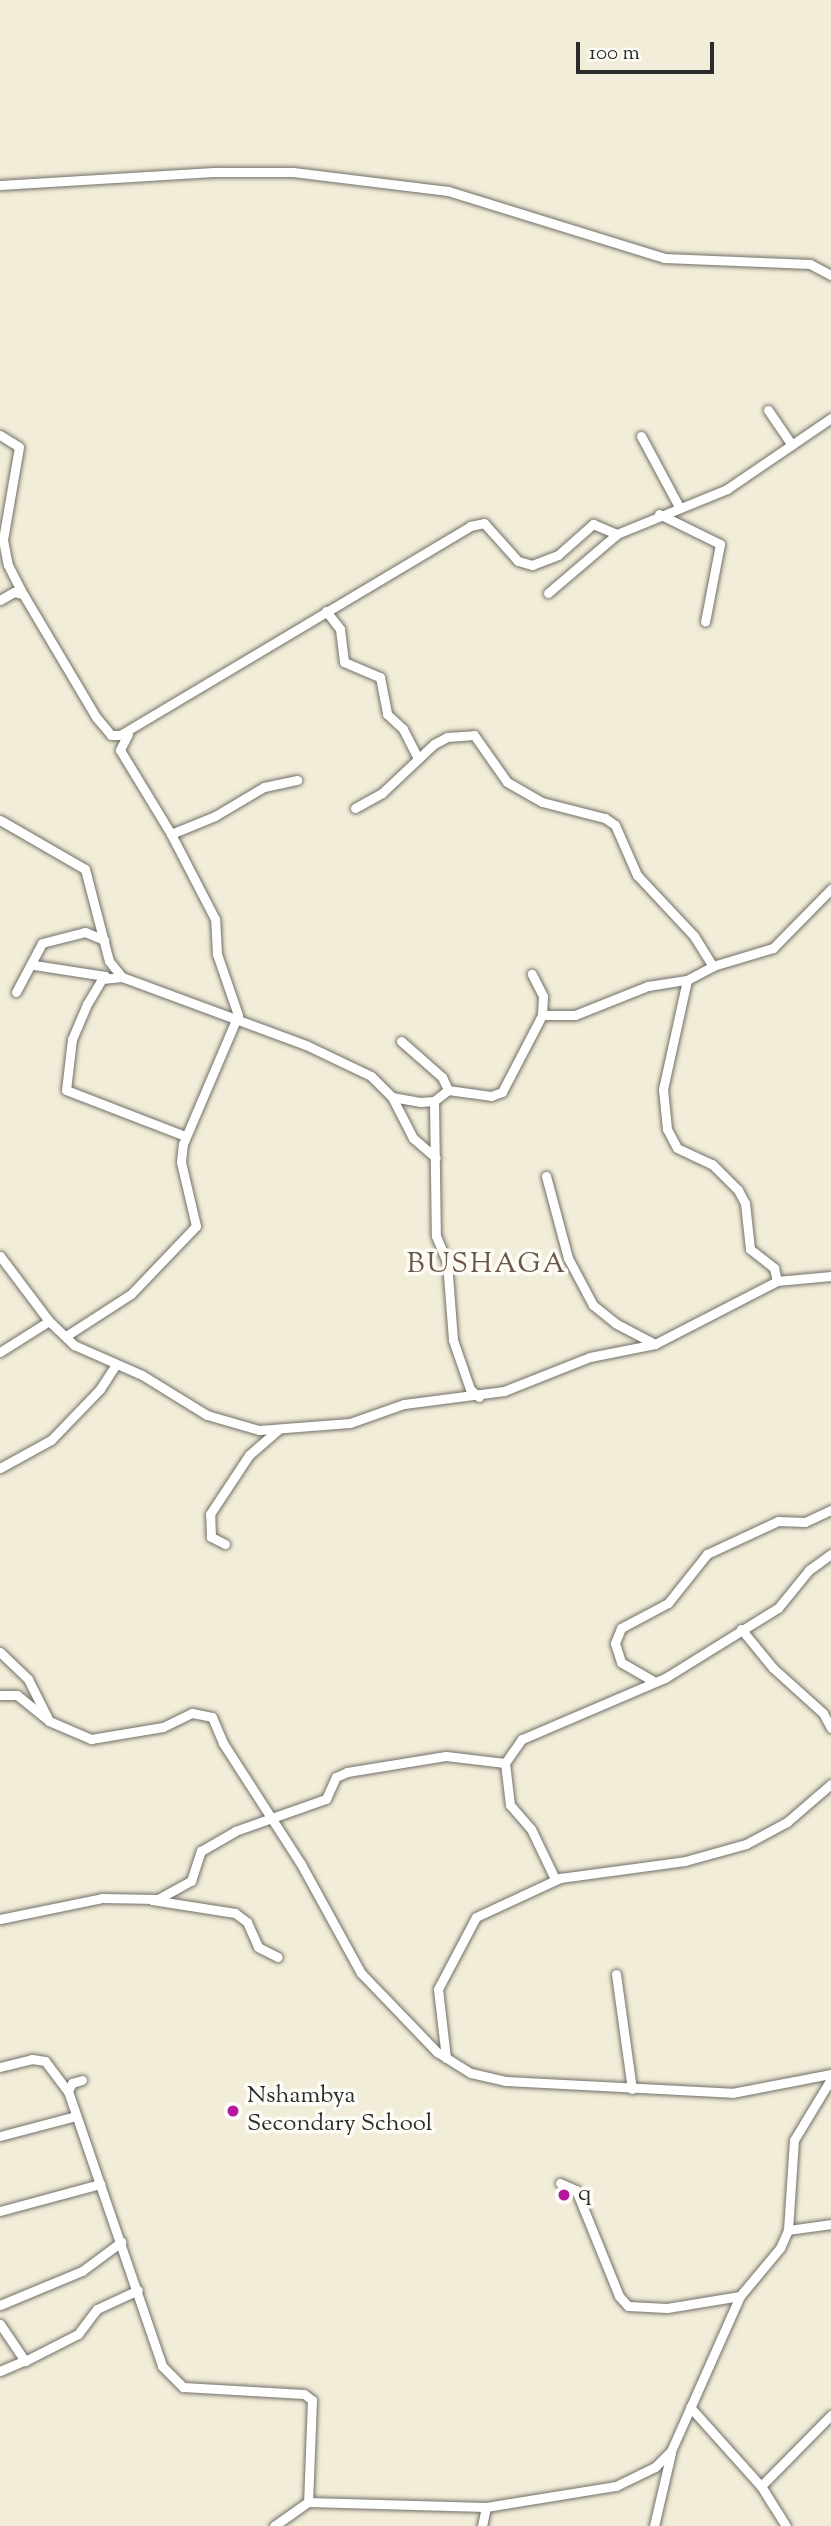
<!DOCTYPE html>
<style>
body{margin:0}
#map{position:relative;width:831px;height:2526px;overflow:hidden;background:#f2edd8;font-family:"Sorts Mill Goudy",serif}
div>[style]{position:absolute}
.roads{filter:drop-shadow(0 0 2px #716f68) drop-shadow(0 0 2px #716f68)}
.street>*{height:9px;margin:-4.5px;padding:0 4.5px;transform-origin:4.5px;border-radius:4.5px;background:#fff}
.dots>*{width:19px;height:19px;translate:-50% -50%;box-sizing:border-box;border:4px solid #fdfcf7;border-radius:50%}
span{translate:-50% -50%;white-space:nowrap;text-align:center;line-height:1.15;-webkit-text-stroke:7px #fdfcf7;paint-order:stroke}
.poi-label{font-size:24px;color:#2b2b2b}
.left{translate:0 -50%;text-align:left}
.quarter-label{font-size:28px;color:#6c5746;letter-spacing:2px}
.scale{position:absolute;left:576px;top:42px;width:138px;height:32px;box-sizing:border-box;border:4px solid #2b2b2b;border-top:0;padding-left:9px;font-size:21px;line-height:24px;white-space:nowrap;color:#2b2b2b;-webkit-text-stroke:5px #fdfcf7;paint-order:stroke}
</style>
<div id="map">
<div class="roads">
<div class="street">
<i style="left:0;top:185px;width:214px;rotate:-3.5deg"></i>
<i style="left:214px;top:172px;width:79px"></i>
<i style="left:293px;top:172px;width:156px;rotate:7deg"></i>
<i style="left:448px;top:191px;width:226px;rotate:17.2deg"></i>
<i style="left:664px;top:258px;width:146px;rotate:2.4deg"></i>
<i style="left:810px;top:264px;width:24px;rotate:28deg"></i>
<i style="left:768px;top:410px;width:42px;rotate:55.6deg"></i>
<i style="left:0;top:435px;width:22px;rotate:32deg"></i>
<i style="left:19px;top:447px;width:94px;rotate:99.8deg"></i>
<i style="left:3px;top:540px;width:25px;rotate:79deg"></i>
<i style="left:8px;top:565px;width:33px;rotate:63deg"></i>
<i style="left:641px;top:436px;width:78px;rotate:61.8deg"></i>
<i style="left:659px;top:514px;width:68px;rotate:26.2deg"></i>
<i style="left:720px;top:544px;width:79px;rotate:100.9deg"></i>
<i style="left:548px;top:593px;width:91px;rotate:-40.5deg"></i>
<i style="left:0;top:600px;width:16px;rotate:-30deg"></i>
<i style="left:14px;top:592px;width:9px;rotate:13deg"></i>
<i style="left:23px;top:594px;width:143px;rotate:59.3deg"></i>
<i style="left:96px;top:717px;width:23px;rotate:50deg"></i>
<i style="left:111px;top:735px;width:9px"></i>
<i style="left:120px;top:735px;width:408px;rotate:-30.8deg"></i>
<i style="left:470px;top:526px;width:14px;rotate:-12deg"></i>
<i style="left:484px;top:523px;width:51px;rotate:48.2deg"></i>
<i style="left:518px;top:561px;width:15px;rotate:16deg"></i>
<i style="left:532px;top:565px;width:28px;rotate:-21deg"></i>
<i style="left:558px;top:555px;width:47px;rotate:-41.5deg"></i>
<i style="left:593px;top:524px;width:26px;rotate:23deg"></i>
<i style="left:617px;top:534px;width:119px;rotate:-22.2deg"></i>
<i style="left:727px;top:489px;width:126px;rotate:-34.3deg"></i>
<i style="left:326px;top:611px;width:23px;rotate:52deg"></i>
<i style="left:340px;top:629px;width:33px;rotate:83deg"></i>
<i style="left:344px;top:662px;width:39px;rotate:23deg"></i>
<i style="left:380px;top:677px;width:38px;rotate:79deg"></i>
<i style="left:387px;top:714px;width:22px;rotate:43deg"></i>
<i style="left:403px;top:729px;width:33px;rotate:63deg"></i>
<i style="left:128px;top:734px;width:18px;rotate:117deg"></i>
<i style="left:120px;top:750px;width:98px;rotate:58.7deg"></i>
<i style="left:171px;top:834px;width:48px;rotate:-22.2deg"></i>
<i style="left:215px;top:816px;width:57px;rotate:-30.6deg"></i>
<i style="left:264px;top:787px;width:34px;rotate:-12deg"></i>
<i style="left:355px;top:808px;width:31px;rotate:-29deg"></i>
<i style="left:382px;top:793px;width:71px;rotate:-43.3deg"></i>
<i style="left:434px;top:744px;width:15px;rotate:-28deg"></i>
<i style="left:447px;top:737px;width:27px;rotate:-4deg"></i>
<i style="left:474px;top:735px;width:57px;rotate:54.9deg"></i>
<i style="left:507px;top:782px;width:40px;rotate:29.7deg"></i>
<i style="left:542px;top:802px;width:65px;rotate:14.3deg"></i>
<i style="left:605px;top:818px;width:12px;rotate:35deg"></i>
<i style="left:615px;top:825px;width:55px;rotate:66.3deg"></i>
<i style="left:637px;top:875px;width:83px;rotate:46.9deg"></i>
<i style="left:694px;top:936px;width:36px;rotate:58deg"></i>
<i style="left:0;top:820px;width:98px;rotate:30deg"></i>
<i style="left:85px;top:869px;width:95px;rotate:75.4deg"></i>
<i style="left:109px;top:961px;width:21px;rotate:51deg"></i>
<i style="left:122px;top:977px;width:196px;rotate:20.3deg"></i>
<i style="left:306px;top:1045px;width:72px;rotate:25.5deg"></i>
<i style="left:371px;top:1076px;width:30px;rotate:45deg"></i>
<i style="left:392px;top:1097px;width:46px;rotate:62.9deg"></i>
<i style="left:413px;top:1138px;width:30px;rotate:41deg"></i>
<i style="left:34px;top:965px;width:72px;rotate:8.8deg"></i>
<i style="left:122px;top:977px;width:20px;rotate:174deg"></i>
<i style="left:102px;top:979px;width:29px;rotate:121deg"></i>
<i style="left:87px;top:1004px;width:38px;rotate:113deg"></i>
<i style="left:72px;top:1039px;width:51px;rotate:96.7deg"></i>
<i style="left:66px;top:1090px;width:128px;rotate:21.1deg"></i>
<i style="left:687px;top:980px;width:112px;rotate:102.4deg"></i>
<i style="left:663px;top:1089px;width:40px;rotate:84.3deg"></i>
<i style="left:667px;top:1129px;width:21px;rotate:62deg"></i>
<i style="left:677px;top:1148px;width:38px;rotate:25deg"></i>
<i style="left:712px;top:1164px;width:37px;rotate:45deg"></i>
<i style="left:738px;top:1190px;width:15px;rotate:62deg"></i>
<i style="left:745px;top:1203px;width:46px;rotate:83.8deg"></i>
<i style="left:750px;top:1249px;width:31px;rotate:38deg"></i>
<i style="left:774px;top:1268px;width:13px;rotate:77deg"></i>
<i style="left:16px;top:992px;width:55px;rotate:-62deg"></i>
<i style="left:42px;top:943px;width:44px;rotate:-14.3deg"></i>
<i style="left:85px;top:932px;width:21px;rotate:23deg"></i>
<i style="left:542px;top:1015px;width:33px"></i>
<i style="left:575px;top:1015px;width:79px;rotate:-21.7deg"></i>
<i style="left:648px;top:986px;width:39px;rotate:-9deg"></i>
<i style="left:687px;top:980px;width:30px;rotate:-28deg"></i>
<i style="left:713px;top:966px;width:63px;rotate:-16.7deg"></i>
<i style="left:773px;top:948px;width:83px;rotate:-45.5deg"></i>
<i style="left:401px;top:1041px;width:55px;rotate:41.3deg"></i>
<i style="left:442px;top:1077px;width:14px;rotate:65deg"></i>
<i style="left:392px;top:1097px;width:28px;rotate:10deg"></i>
<i style="left:420px;top:1102px;width:14px;rotate:-4deg"></i>
<i style="left:434px;top:1101px;width:18px;rotate:-38deg"></i>
<i style="left:448px;top:1090px;width:43px;rotate:7.9deg"></i>
<i style="left:491px;top:1096px;width:12px;rotate:-20deg"></i>
<i style="left:502px;top:1092px;width:87px;rotate:-62.5deg"></i>
<i style="left:542px;top:1015px;width:19px;rotate:-87deg"></i>
<i style="left:543px;top:996px;width:25px;rotate:-117deg"></i>
<i style="left:434px;top:1101px;width:135px;rotate:89.2deg"></i>
<i style="left:436px;top:1236px;width:28px;rotate:67deg"></i>
<i style="left:447px;top:1262px;width:78px;rotate:85.6deg"></i>
<i style="left:453px;top:1340px;width:52px;rotate:70.9deg"></i>
<i style="left:470px;top:1389px;width:12px;rotate:42deg"></i>
<i style="left:546px;top:1176px;width:85px;rotate:75deg"></i>
<i style="left:568px;top:1258px;width:53px;rotate:62deg"></i>
<i style="left:593px;top:1305px;width:28px;rotate:39deg"></i>
<i style="left:615px;top:1323px;width:45px;rotate:27.7deg"></i>
<i style="left:0;top:1256px;width:81px;rotate:53deg"></i>
<i style="left:49px;top:1321px;width:35px;rotate:44deg"></i>
<i style="left:74px;top:1345px;width:74px;rotate:23.8deg"></i>
<i style="left:142px;top:1375px;width:76px;rotate:31.6deg"></i>
<i style="left:207px;top:1415px;width:54px;rotate:16.1deg"></i>
<i style="left:259px;top:1430px;width:91px;rotate:-4.4deg"></i>
<i style="left:350px;top:1423px;width:57px;rotate:-19.4deg"></i>
<i style="left:404px;top:1404px;width:101px;rotate:-7.4deg"></i>
<i style="left:504px;top:1391px;width:92px;rotate:-21.6deg"></i>
<i style="left:590px;top:1357px;width:66px;rotate:-11.3deg"></i>
<i style="left:655px;top:1344px;width:137px;rotate:-27.3deg"></i>
<i style="left:777px;top:1281px;width:54px;rotate:-5.3deg"></i>
<i style="left:66px;top:1336px;width:77px;rotate:-32.9deg"></i>
<i style="left:131px;top:1294px;width:94px;rotate:-46.3deg"></i>
<i style="left:196px;top:1226px;width:66px;rotate:-103.2deg"></i>
<i style="left:181px;top:1162px;width:18px;rotate:-84deg"></i>
<i style="left:183px;top:1144px;width:140px;rotate:-66.9deg"></i>
<i style="left:238px;top:1015px;width:65px;rotate:-109deg"></i>
<i style="left:217px;top:954px;width:35px;rotate:-93deg"></i>
<i style="left:215px;top:919px;width:96px;rotate:-117.4deg"></i>
<i style="left:0;top:1352px;width:58px;rotate:-32.3deg"></i>
<i style="left:0;top:1468px;width:58px;rotate:-28.8deg"></i>
<i style="left:51px;top:1440px;width:71px;rotate:-46.1deg"></i>
<i style="left:100px;top:1389px;width:27px;rotate:-57deg"></i>
<i style="left:225px;top:1544px;width:16px;rotate:-153deg"></i>
<i style="left:211px;top:1537px;width:23px;rotate:-92deg"></i>
<i style="left:210px;top:1514px;width:71px;rotate:-56.5deg"></i>
<i style="left:249px;top:1455px;width:40px;rotate:-41deg"></i>
<i style="left:741px;top:1629px;width:50px;rotate:50.6deg"></i>
<i style="left:773px;top:1668px;width:67px;rotate:42deg"></i>
<i style="left:823px;top:1713px;width:17px;rotate:62deg"></i>
<i style="left:0;top:1652px;width:39px;rotate:44deg"></i>
<i style="left:28px;top:1679px;width:47px;rotate:63.4deg"></i>
<i style="left:49px;top:1721px;width:46px;rotate:23.2deg"></i>
<i style="left:91px;top:1739px;width:73px;rotate:-9.5deg"></i>
<i style="left:163px;top:1727px;width:32px;rotate:-26deg"></i>
<i style="left:192px;top:1713px;width:20px;rotate:11deg"></i>
<i style="left:212px;top:1717px;width:28px;rotate:67deg"></i>
<i style="left:223px;top:1743px;width:144px;rotate:57.2deg"></i>
<i style="left:301px;top:1864px;width:124px;rotate:61.2deg"></i>
<i style="left:361px;top:1973px;width:110px;rotate:46.1deg"></i>
<i style="left:437px;top:2052px;width:40px;rotate:32deg"></i>
<i style="left:471px;top:2073px;width:36px;rotate:13deg"></i>
<i style="left:506px;top:2081px;width:226px;rotate:3deg"></i>
<i style="left:732px;top:2093px;width:101px;rotate:-10.9deg"></i>
<i style="left:655px;top:1682px;width:39px;rotate:-150deg"></i>
<i style="left:621px;top:1662px;width:20px;rotate:-108deg"></i>
<i style="left:615px;top:1643px;width:16px;rotate:-68deg"></i>
<i style="left:621px;top:1628px;width:53px;rotate:-28deg"></i>
<i style="left:668px;top:1603px;width:63px;rotate:-51.5deg"></i>
<i style="left:707px;top:1554px;width:78px;rotate:-24.9deg"></i>
<i style="left:778px;top:1521px;width:27px;rotate:2deg"></i>
<i style="left:805px;top:1522px;width:29px;rotate:-25deg"></i>
<i style="left:0;top:1695px;width:17px"></i>
<i style="left:17px;top:1695px;width:41px;rotate:39.1deg"></i>
<i style="left:555px;top:1879px;width:55px;rotate:-115.6deg"></i>
<i style="left:531px;top:1829px;width:32px;rotate:-131deg"></i>
<i style="left:510px;top:1805px;width:42px;rotate:-96.8deg"></i>
<i style="left:505px;top:1763px;width:29px;rotate:-55deg"></i>
<i style="left:522px;top:1739px;width:155px;rotate:-23.1deg"></i>
<i style="left:665px;top:1678px;width:133px;rotate:-31.8deg"></i>
<i style="left:778px;top:1608px;width:49px;rotate:-50.8deg"></i>
<i style="left:809px;top:1570px;width:27px;rotate:-36deg"></i>
<i style="left:152px;top:1900px;width:84px;rotate:8.9deg"></i>
<i style="left:235px;top:1913px;width:15px;rotate:37deg"></i>
<i style="left:247px;top:1922px;width:27px;rotate:66deg"></i>
<i style="left:258px;top:1947px;width:22px;rotate:27deg"></i>
<i style="left:0;top:1919px;width:104px;rotate:-11.6deg"></i>
<i style="left:102px;top:1898px;width:56px;rotate:1deg"></i>
<i style="left:158px;top:1899px;width:38px;rotate:-29deg"></i>
<i style="left:191px;top:1881px;width:32px;rotate:-72deg"></i>
<i style="left:201px;top:1851px;width:39px;rotate:-30deg"></i>
<i style="left:235px;top:1831px;width:96px;rotate:-19.4deg"></i>
<i style="left:326px;top:1799px;width:24px;rotate:-66deg"></i>
<i style="left:336px;top:1777px;width:12px;rotate:-24deg"></i>
<i style="left:347px;top:1772px;width:100px;rotate:-9.2deg"></i>
<i style="left:446px;top:1756px;width:59px;rotate:6.8deg"></i>
<i style="left:616px;top:1974px;width:116px;rotate:82.1deg"></i>
<i style="left:446px;top:2058px;width:69px;rotate:-96.6deg"></i>
<i style="left:438px;top:1989px;width:81px;rotate:-62.2deg"></i>
<i style="left:476px;top:1917px;width:93px;rotate:-24.9deg"></i>
<i style="left:560px;top:1878px;width:126px;rotate:-7.7deg"></i>
<i style="left:685px;top:1861px;width:63px;rotate:-15.6deg"></i>
<i style="left:746px;top:1844px;width:47px;rotate:-28.2deg"></i>
<i style="left:787px;top:1822px;width:58px;rotate:-40.8deg"></i>
<i style="left:0;top:2067px;width:33px;rotate:-14deg"></i>
<i style="left:32px;top:2059px;width:13px;rotate:9deg"></i>
<i style="left:45px;top:2061px;width:38px;rotate:53deg"></i>
<i style="left:82px;top:2080px;width:10px;rotate:163deg"></i>
<i style="left:72px;top:2083px;width:9px;rotate:117deg"></i>
<i style="left:68px;top:2091px;width:291px;rotate:71.1deg"></i>
<i style="left:162px;top:2366px;width:30px;rotate:45deg"></i>
<i style="left:183px;top:2387px;width:121px;rotate:3.3deg"></i>
<i style="left:304px;top:2394px;width:10px;rotate:37deg"></i>
<i style="left:312px;top:2400px;width:102px;rotate:92.2deg"></i>
<i style="left:0;top:2136px;width:79px;rotate:-14.7deg"></i>
<i style="left:560px;top:2183px;width:17px;rotate:24deg"></i>
<i style="left:576px;top:2190px;width:114px;rotate:67.9deg"></i>
<i style="left:619px;top:2296px;width:13px;rotate:48deg"></i>
<i style="left:628px;top:2306px;width:39px;rotate:3deg"></i>
<i style="left:667px;top:2308px;width:74px;rotate:-9.3deg"></i>
<i style="left:0;top:2211px;width:104px;rotate:-15.1deg"></i>
<i style="left:788px;top:2230px;width:43px;rotate:-7.9deg"></i>
<i style="left:0;top:2305px;width:89px;rotate:-22.5deg"></i>
<i style="left:82px;top:2271px;width:49px;rotate:-36.6deg"></i>
<i style="left:0;top:2324px;width:45px;rotate:56deg"></i>
<i style="left:25px;top:2361px;width:59px;rotate:-27deg"></i>
<i style="left:78px;top:2334px;width:31px;rotate:-53deg"></i>
<i style="left:97px;top:2309px;width:45px;rotate:-24.9deg"></i>
<i style="left:0;top:2371px;width:25px;rotate:-23deg"></i>
<i style="left:690px;top:2407px;width:106px;rotate:48.1deg"></i>
<i style="left:761px;top:2486px;width:47px;rotate:58deg"></i>
<i style="left:761px;top:2486px;width:100px;rotate:-45.4deg"></i>
<i style="left:274px;top:2526px;width:42px;rotate:-35.2deg"></i>
<i style="left:308px;top:2502px;width:178px;rotate:1.6deg"></i>
<i style="left:486px;top:2507px;width:132px;rotate:-9.2deg"></i>
<i style="left:616px;top:2486px;width:43px;rotate:-26deg"></i>
<i style="left:655px;top:2467px;width:23px;rotate:-45deg"></i>
<i style="left:671px;top:2451px;width:170px;rotate:-66deg"></i>
<i style="left:740px;top:2296px;width:62px;rotate:-50.2deg"></i>
<i style="left:780px;top:2248px;width:20px;rotate:-66deg"></i>
<i style="left:788px;top:2230px;width:90px;rotate:-86.2deg"></i>
<i style="left:794px;top:2140px;width:71px;rotate:-58.8deg"></i>
<i style="left:482px;top:2526px;width:19px;rotate:-78deg"></i>
<i style="left:654px;top:2526px;width:75px;rotate:-76.9deg"></i>
</div>
</div>
<div class="dots">
<i style="left:233px;top:2111px;background:#b5179e"></i>
<i style="left:564px;top:2195px;background:#b5179e"></i>
</div>
<div class="poi-label">
<span class="left" style="left:247px;top:2111px">Nshambya<br>Secondary School</span>
<span class="left" style="left:578px;top:2195px">q</span>
</div>
<div class="quarter-label">
<span style="left:487px;top:1265px">BUSHAGA</span>
</div>
<div class="scale">100 m</div>
</div>
